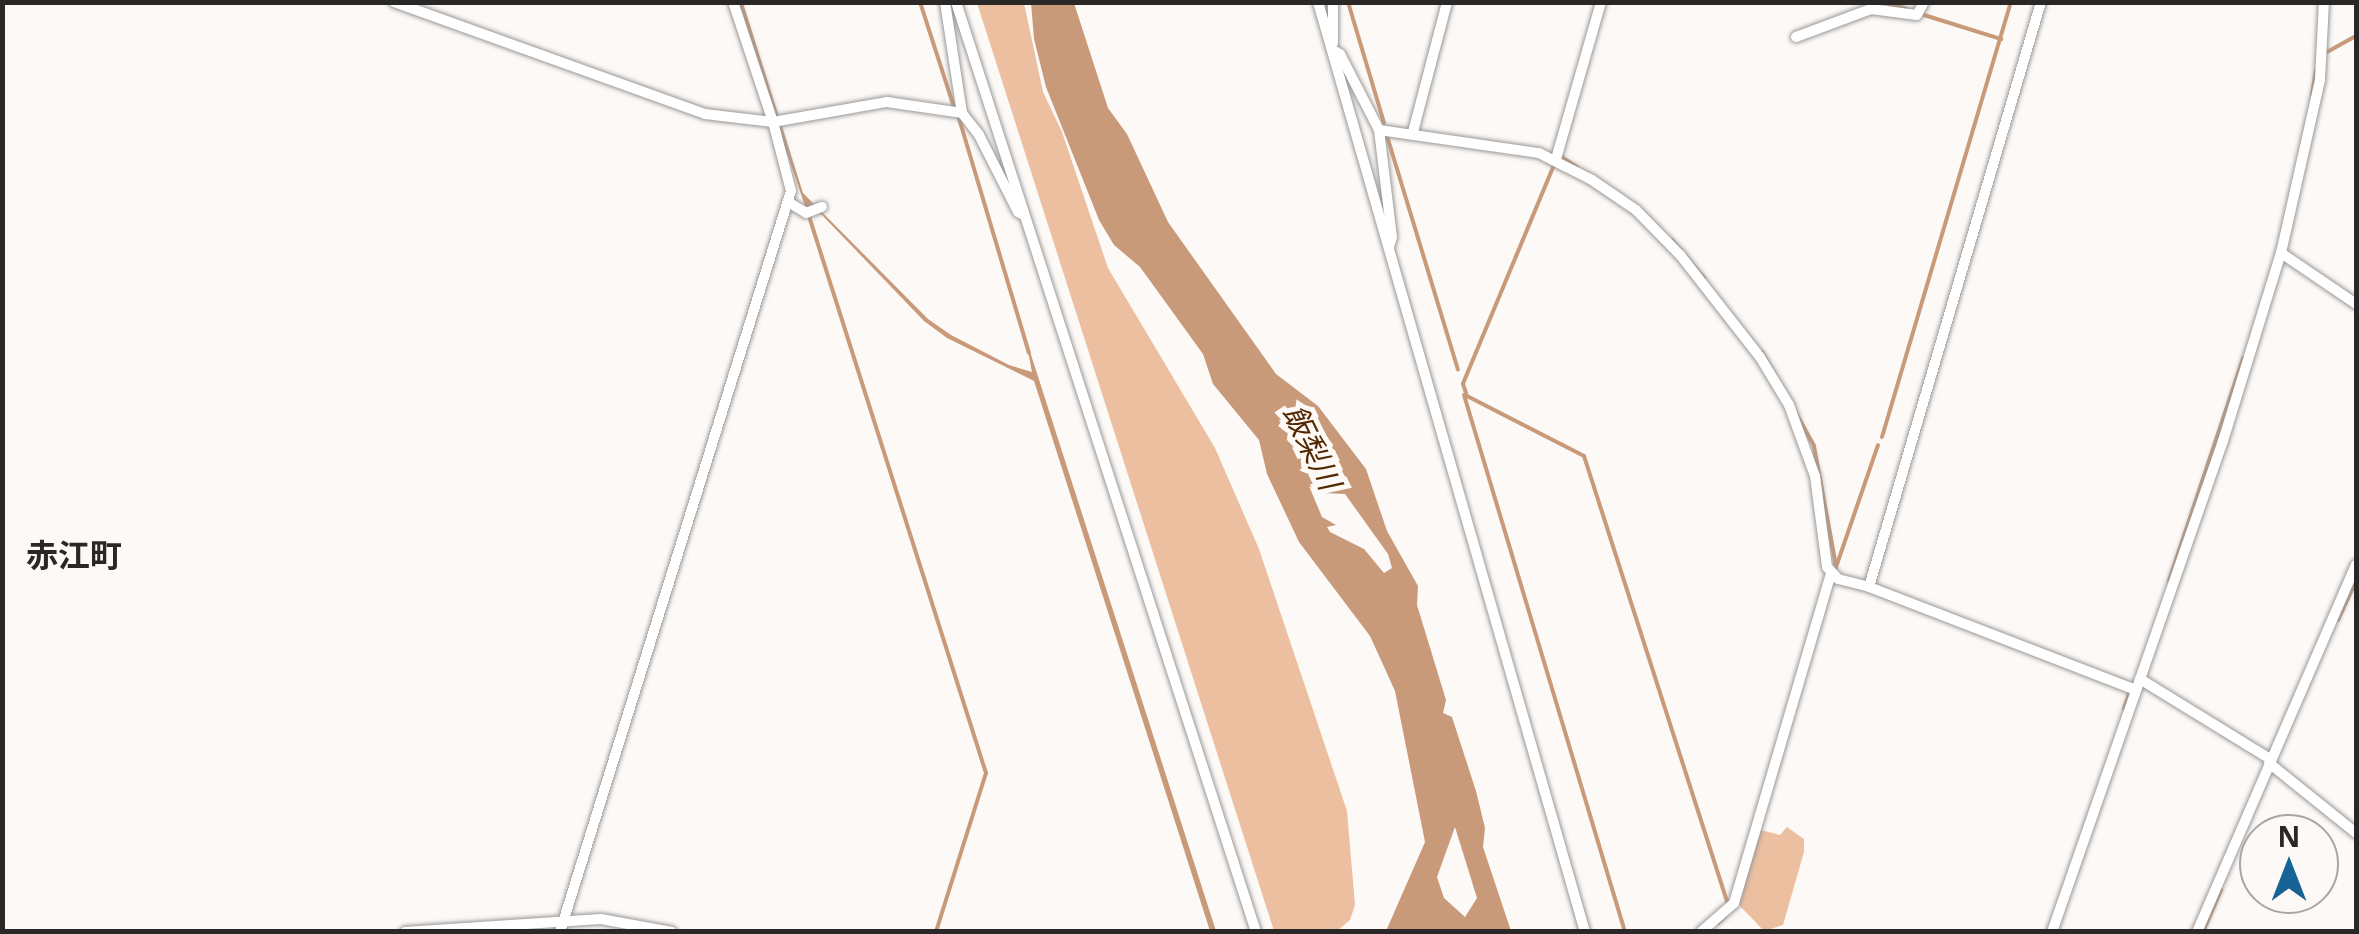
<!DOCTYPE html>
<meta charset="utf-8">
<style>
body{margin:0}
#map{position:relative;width:2359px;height:934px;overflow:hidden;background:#fcf9f7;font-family:"Noto Sans","Noto Sans JP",sans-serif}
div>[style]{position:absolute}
.green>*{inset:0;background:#ecbfa1}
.water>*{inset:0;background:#c89a7a}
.stream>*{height:4px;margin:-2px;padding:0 2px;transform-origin:2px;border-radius:2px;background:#c89a7a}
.roads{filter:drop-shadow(0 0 2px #9a9896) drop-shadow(0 0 2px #9a9896)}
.street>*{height:10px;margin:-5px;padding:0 5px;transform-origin:5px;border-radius:5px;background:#fff}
span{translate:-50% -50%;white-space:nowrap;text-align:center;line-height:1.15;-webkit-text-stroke:10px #fcf9f7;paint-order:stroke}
.water-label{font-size:30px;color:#532800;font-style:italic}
.quarter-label{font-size:32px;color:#292827;font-weight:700}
.frame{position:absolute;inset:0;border:5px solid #292827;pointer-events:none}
.north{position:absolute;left:2239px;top:814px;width:100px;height:100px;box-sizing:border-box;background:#fcf9f7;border:2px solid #a8a5a4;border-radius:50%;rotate:0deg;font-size:28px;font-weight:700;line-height:40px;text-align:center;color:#292827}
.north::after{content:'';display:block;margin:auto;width:35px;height:45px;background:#176396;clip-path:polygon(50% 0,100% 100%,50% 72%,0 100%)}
</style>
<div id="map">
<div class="green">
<i style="clip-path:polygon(977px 3px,1024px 3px,1043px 92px,1062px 132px,1108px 268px,1215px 448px,1259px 549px,1347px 811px,1355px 905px,1350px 920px,1337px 931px,1274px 931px)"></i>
<i style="clip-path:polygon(1787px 827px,1804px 839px,1804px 852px,1783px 925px,1764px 931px,1738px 904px,1761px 830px,1780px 835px)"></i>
</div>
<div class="water">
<i style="clip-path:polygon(736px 3px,743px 3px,803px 193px,928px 319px,951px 335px,1009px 365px,1032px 372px,1025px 336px,1216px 931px,1210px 931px,1034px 381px,947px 338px,924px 321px,822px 215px,806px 209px)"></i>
<i style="clip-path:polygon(evenodd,1031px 3px,1074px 3px,1108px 108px,1127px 134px,1168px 222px,1276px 374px,1318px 406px,1366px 469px,1387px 531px,1418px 586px,1417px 605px,1446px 700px,1443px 713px,1452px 717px,1476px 791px,1485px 828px,1483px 847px,1511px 931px,1386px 931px,1425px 842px,1395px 691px,1370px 636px,1299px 542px,1267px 474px,1259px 440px,1213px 384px,1203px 354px,1140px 267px,1114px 245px,1099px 220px,1046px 87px,1034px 39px,1031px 3px,1309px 486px,1321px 493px,1345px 494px,1388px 554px,1392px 568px,1384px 573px,1364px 549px,1330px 532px,1327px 527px,1336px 525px,1322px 517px,1309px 486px,1031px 3px,1455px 827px,1477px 898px,1465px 917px,1444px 898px,1437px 877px,1455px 827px)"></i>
</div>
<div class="stream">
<i style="left:920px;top:2px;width:110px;rotate:72.1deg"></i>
<i style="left:1348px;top:2px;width:126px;rotate:73.4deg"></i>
<i style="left:1884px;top:2px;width:24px;rotate:17deg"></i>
<i style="left:1924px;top:15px;width:81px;rotate:17.3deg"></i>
<i style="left:2327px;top:52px;width:33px;rotate:-29deg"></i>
<i style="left:2312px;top:95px;width:25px;rotate:-81deg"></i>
<i style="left:958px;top:115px;width:248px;rotate:73.4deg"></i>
<i style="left:1387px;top:136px;width:244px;rotate:73.1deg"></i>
<i style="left:1560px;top:156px;width:20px;rotate:33deg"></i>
<i style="left:1554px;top:165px;width:237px;rotate:112.6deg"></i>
<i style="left:1463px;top:384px;width:13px;rotate:72deg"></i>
<i style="left:1467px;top:396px;width:131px;rotate:27.1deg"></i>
<i style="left:1584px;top:456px;width:471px;rotate:72.2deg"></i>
<i style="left:808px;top:213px;width:588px;rotate:72.37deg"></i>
<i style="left:986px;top:773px;width:167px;rotate:107.5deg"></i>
<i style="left:1672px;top:240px;width:50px;rotate:49.9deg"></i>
<i style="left:1762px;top:352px;width:107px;rotate:61deg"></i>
<i style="left:1814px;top:446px;width:122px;rotate:79.6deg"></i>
<i style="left:1464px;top:395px;width:561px;rotate:73.31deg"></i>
<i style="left:1882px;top:437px;width:454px;rotate:-73.5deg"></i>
<i style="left:1835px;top:570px;width:132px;rotate:-71deg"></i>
<i style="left:2169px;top:581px;width:235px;rotate:-71.6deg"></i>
<i style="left:2338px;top:620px;width:43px;rotate:-65.2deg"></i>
<i style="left:2124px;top:709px;width:18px;rotate:-71deg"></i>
<i style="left:1718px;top:923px;width:25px;rotate:-45deg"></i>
<i style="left:2203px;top:932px;width:46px;rotate:-66.8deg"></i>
</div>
<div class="roads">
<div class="street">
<i style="left:394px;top:2px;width:331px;rotate:19.8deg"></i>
<i style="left:705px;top:114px;width:68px;rotate:6.7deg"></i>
<i style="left:773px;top:122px;width:116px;rotate:-10deg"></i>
<i style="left:887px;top:102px;width:76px;rotate:8.3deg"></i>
<i style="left:962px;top:113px;width:28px;rotate:52deg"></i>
<i style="left:979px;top:135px;width:86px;rotate:63.1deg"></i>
<i style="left:1018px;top:212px;width:7px;rotate:27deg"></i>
<i style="left:945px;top:2px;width:112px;rotate:81.3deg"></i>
<i style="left:956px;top:2px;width:977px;rotate:72.12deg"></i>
<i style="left:1318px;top:2px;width:968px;rotate:73.98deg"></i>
<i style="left:1333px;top:2px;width:41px;rotate:90deg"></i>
<i style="left:1796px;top:37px;width:80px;rotate:-20.5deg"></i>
<i style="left:1871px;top:9px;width:46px;rotate:7.4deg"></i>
<i style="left:1917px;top:15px;width:15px;rotate:-62deg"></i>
<i style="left:1333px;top:50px;width:8px;rotate:30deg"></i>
<i style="left:1340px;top:54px;width:85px;rotate:62.8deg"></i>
<i style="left:1379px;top:130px;width:108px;rotate:83.1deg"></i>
<i style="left:1392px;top:237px;width:10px;rotate:107deg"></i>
<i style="left:1379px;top:130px;width:162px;rotate:8.2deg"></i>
<i style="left:1539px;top:153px;width:59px;rotate:27deg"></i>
<i style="left:1592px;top:180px;width:53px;rotate:34.3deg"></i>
<i style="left:1636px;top:210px;width:64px;rotate:45.6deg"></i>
<i style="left:1681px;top:256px;width:128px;rotate:52deg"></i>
<i style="left:1760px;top:357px;width:56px;rotate:58.9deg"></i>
<i style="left:1789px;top:405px;width:76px;rotate:69.9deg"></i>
<i style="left:1815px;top:476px;width:92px;rotate:82.5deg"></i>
<i style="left:1827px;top:567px;width:16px;rotate:47deg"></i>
<i style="left:1838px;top:579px;width:32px;rotate:14deg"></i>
<i style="left:1869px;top:587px;width:286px;rotate:21.1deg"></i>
<i style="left:1413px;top:132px;width:134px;rotate:-75.3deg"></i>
<i style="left:1556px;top:159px;width:163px;rotate:-74deg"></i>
<i style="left:788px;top:202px;width:21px;rotate:31deg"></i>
<i style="left:806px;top:213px;width:17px;rotate:-21deg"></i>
<i style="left:2281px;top:253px;width:91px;rotate:34.2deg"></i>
<i style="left:1869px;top:587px;width:610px;rotate:-73.62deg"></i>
<i style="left:2140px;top:679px;width:153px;rotate:31.6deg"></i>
<i style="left:2269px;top:763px;width:112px;rotate:38.8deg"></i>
<i style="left:405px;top:932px;width:196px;rotate:-3.8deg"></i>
<i style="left:601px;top:919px;width:72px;rotate:10.4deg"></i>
<i style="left:560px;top:932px;width:776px;rotate:-72.69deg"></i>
<i style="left:791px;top:191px;width:71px;rotate:-104.6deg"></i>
<i style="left:773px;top:122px;width:126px;rotate:-108.4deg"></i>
<i style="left:1701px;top:932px;width:44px;rotate:-41.3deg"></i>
<i style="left:1734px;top:903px;width:344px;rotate:-73.6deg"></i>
<i style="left:2052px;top:932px;width:520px;rotate:-70.8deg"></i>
<i style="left:2223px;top:441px;width:197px;rotate:-72.9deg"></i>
<i style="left:2281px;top:253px;width:177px;rotate:-77.3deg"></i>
<i style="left:2320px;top:80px;width:78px;rotate:-87.1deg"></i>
<i style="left:2197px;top:932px;width:400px;rotate:-66.6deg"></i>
</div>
</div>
<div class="water-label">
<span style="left:1312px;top:447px;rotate:64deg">飯梨川</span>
</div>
<div class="quarter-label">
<span style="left:74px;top:555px">赤江町</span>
</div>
<div class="frame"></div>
<div class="north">N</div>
</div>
